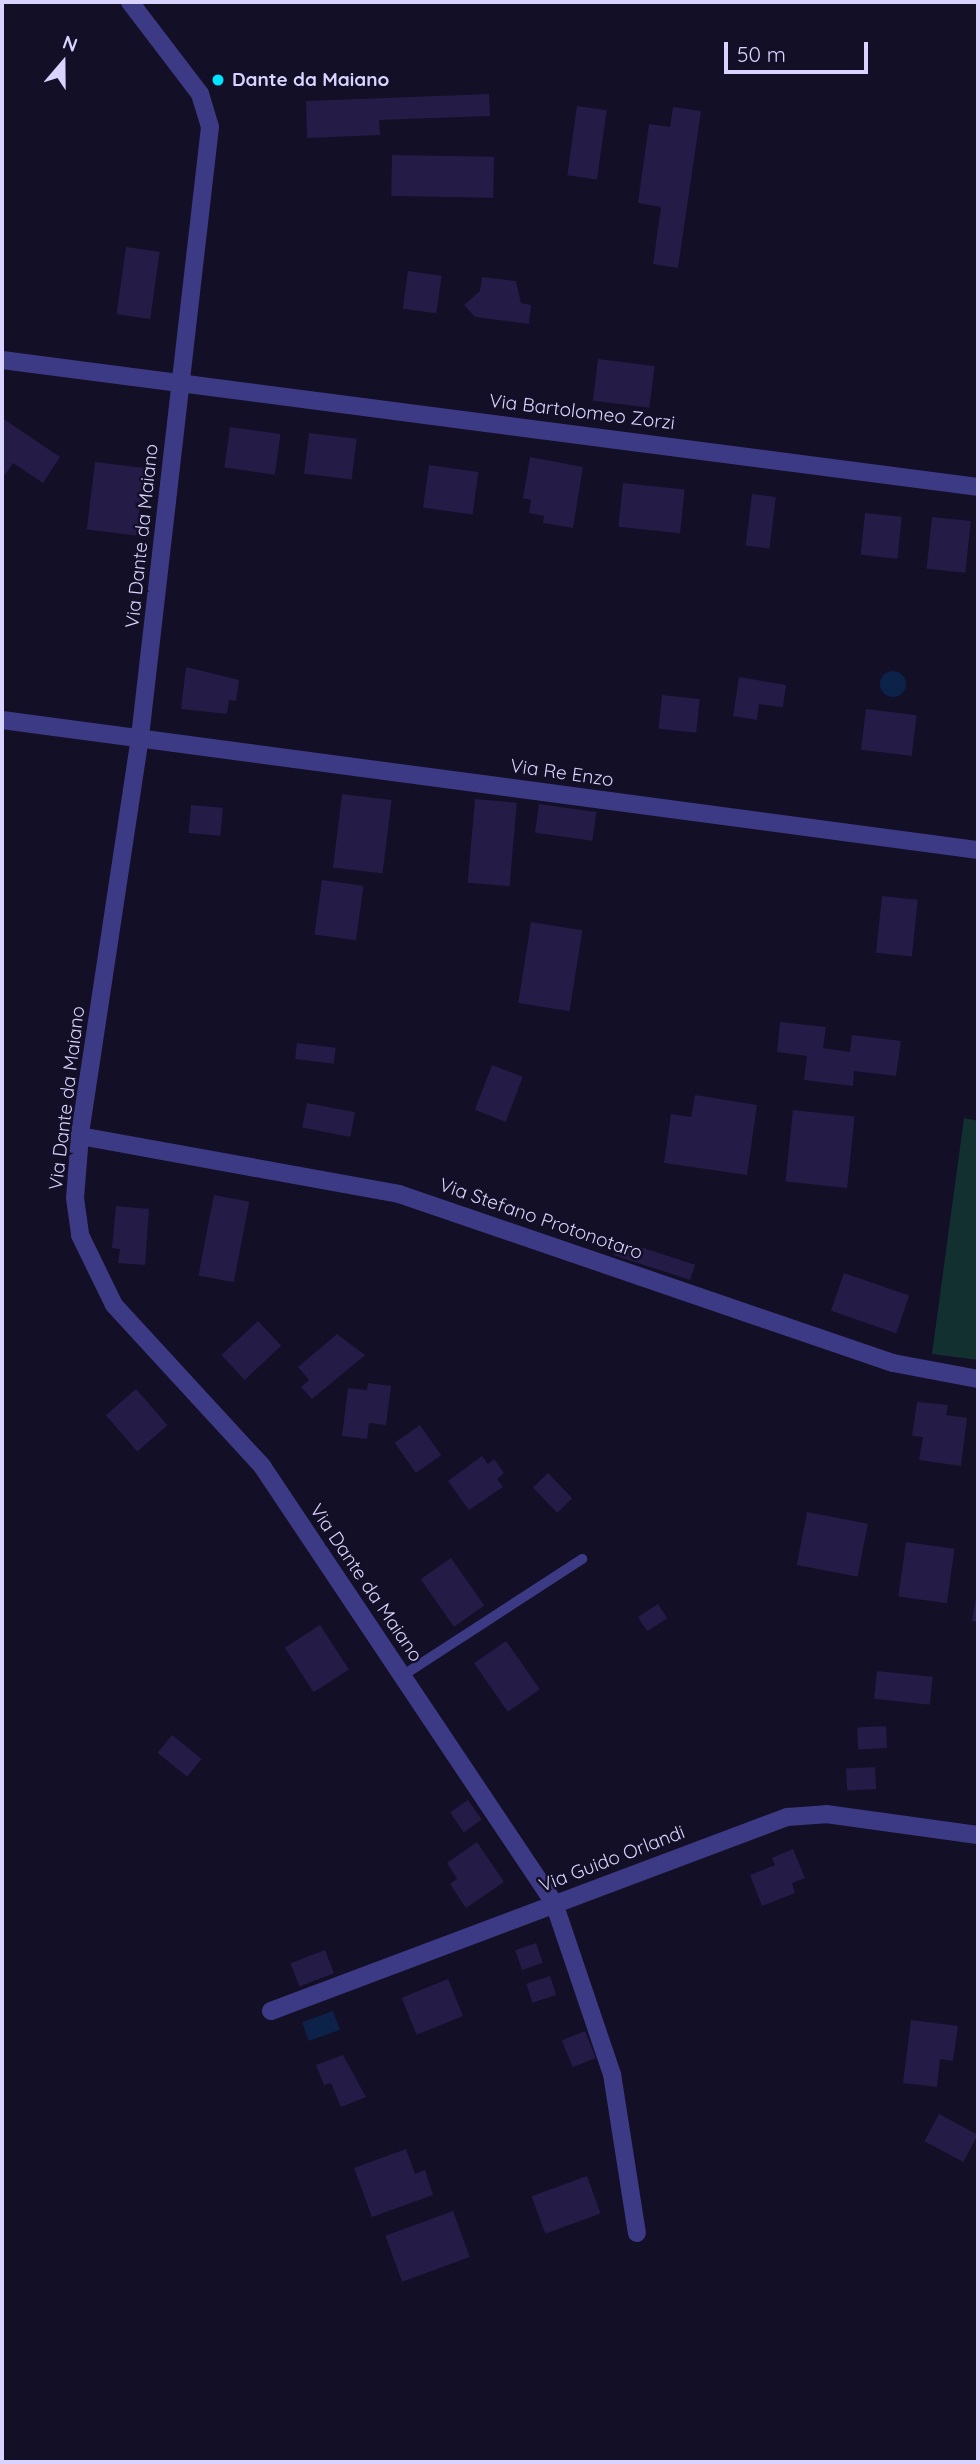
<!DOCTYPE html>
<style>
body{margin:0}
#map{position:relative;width:980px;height:2464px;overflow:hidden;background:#130f26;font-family:Quicksand,sans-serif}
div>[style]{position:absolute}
.green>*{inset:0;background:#12302f}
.water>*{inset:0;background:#0c2248;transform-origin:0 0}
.round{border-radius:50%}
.building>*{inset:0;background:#241b47;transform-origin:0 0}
.lane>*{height:10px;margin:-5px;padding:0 5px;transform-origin:5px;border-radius:5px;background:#3d3a85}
.street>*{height:18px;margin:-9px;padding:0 9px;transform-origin:9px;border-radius:9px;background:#3d3a85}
.dots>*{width:19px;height:19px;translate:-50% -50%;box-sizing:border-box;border:4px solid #130f26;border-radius:50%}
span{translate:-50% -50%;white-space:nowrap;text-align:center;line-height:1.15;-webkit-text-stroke:5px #130f26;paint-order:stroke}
.poi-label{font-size:19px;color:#d9d4ff;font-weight:700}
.left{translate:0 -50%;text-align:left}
.street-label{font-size:19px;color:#d9d4ff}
.frame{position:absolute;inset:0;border:4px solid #d9d4ff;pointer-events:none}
.north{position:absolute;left:28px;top:28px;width:70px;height:70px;-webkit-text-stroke:5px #130f26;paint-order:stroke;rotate:20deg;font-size:19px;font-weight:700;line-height:28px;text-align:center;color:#d9d4ff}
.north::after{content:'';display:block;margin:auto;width:24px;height:32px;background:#d9d4ff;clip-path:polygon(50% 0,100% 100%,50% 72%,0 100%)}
.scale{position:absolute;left:724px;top:42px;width:144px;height:32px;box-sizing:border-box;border:4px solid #d9d4ff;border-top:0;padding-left:9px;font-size:21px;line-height:24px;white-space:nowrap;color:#d9d4ff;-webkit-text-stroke:5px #130f26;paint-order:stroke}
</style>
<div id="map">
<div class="green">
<i style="clip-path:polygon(964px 1118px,978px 1121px,978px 1360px,932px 1354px)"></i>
</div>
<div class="water">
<i class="round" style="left:880px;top:671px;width:26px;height:26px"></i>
<i style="left:333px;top:2011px;width:20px;height:33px;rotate:70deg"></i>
</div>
<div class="building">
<i style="clip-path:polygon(489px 94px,490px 116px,379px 120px,380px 135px,307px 138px,306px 101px)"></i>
<i style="left:577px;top:106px;width:30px;height:70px;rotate:8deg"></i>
<i style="clip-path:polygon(673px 107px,701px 111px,678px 268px,653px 264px,661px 207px,638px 203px,649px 124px,670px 127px)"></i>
<i style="left:392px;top:155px;width:102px;height:41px;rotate:1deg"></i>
<i style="left:126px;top:247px;width:34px;height:68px;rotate:8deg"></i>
<i style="left:408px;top:271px;width:34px;height:38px;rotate:8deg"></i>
<i style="clip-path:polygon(482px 277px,516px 281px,521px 303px,531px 305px,529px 324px,475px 317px,464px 305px,480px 291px)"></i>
<i style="left:598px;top:359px;width:57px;height:42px;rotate:7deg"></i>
<i style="clip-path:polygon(2px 418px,60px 457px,43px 483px,13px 463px,2px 479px)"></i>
<i style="left:230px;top:427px;width:51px;height:41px;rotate:8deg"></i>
<i style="left:309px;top:433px;width:48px;height:41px;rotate:7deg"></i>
<i style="clip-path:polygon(530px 457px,583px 467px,573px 528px,543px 523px,544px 516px,529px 513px,531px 500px,523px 498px)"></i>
<i style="left:95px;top:462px;width:50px;height:68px;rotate:7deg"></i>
<i style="left:429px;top:465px;width:50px;height:43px;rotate:8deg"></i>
<i style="left:623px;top:483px;width:62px;height:44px;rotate:6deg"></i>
<i style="left:752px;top:494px;width:24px;height:52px;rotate:7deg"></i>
<i style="left:865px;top:513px;width:37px;height:42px;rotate:6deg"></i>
<i style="left:932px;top:517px;width:39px;height:52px;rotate:6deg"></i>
<i style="clip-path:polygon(186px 667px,239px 680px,236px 701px,229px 700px,227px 714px,181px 709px)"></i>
<i style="clip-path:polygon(739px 677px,786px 685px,783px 707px,759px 704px,757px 720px,733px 716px)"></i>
<i style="left:662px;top:695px;width:38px;height:34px;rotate:6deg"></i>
<i style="left:866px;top:709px;width:51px;height:41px;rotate:7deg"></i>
<i style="left:342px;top:794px;width:50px;height:74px;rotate:7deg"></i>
<i style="left:475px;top:799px;width:42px;height:84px;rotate:5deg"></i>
<i style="left:539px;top:804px;width:58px;height:29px;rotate:8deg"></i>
<i style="left:191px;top:805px;width:32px;height:28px;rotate:5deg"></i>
<i style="left:322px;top:880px;width:42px;height:55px;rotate:8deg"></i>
<i style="left:882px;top:896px;width:36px;height:57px;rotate:6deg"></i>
<i style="left:531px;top:922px;width:52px;height:82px;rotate:9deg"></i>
<i style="clip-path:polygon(780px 1022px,826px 1027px,823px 1048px,850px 1052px,852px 1035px,901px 1041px,896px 1076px,854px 1071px,853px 1086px,804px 1080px,807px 1056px,777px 1052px)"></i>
<i style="left:297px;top:1043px;width:39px;height:16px;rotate:7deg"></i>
<i style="left:492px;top:1065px;width:33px;height:48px;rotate:21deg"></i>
<i style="clip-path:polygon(695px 1095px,757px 1105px,747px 1175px,664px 1163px,671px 1114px,691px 1117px)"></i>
<i style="left:307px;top:1103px;width:49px;height:25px;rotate:11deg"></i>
<i style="left:793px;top:1110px;width:62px;height:72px;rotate:6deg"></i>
<i style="left:214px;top:1195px;width:36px;height:82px;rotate:11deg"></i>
<i style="clip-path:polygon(116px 1206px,149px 1209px,145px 1265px,118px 1263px,120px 1249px,112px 1248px)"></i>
<i style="left:619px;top:1240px;width:80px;height:16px;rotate:18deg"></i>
<i style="left:844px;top:1273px;width:69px;height:40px;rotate:19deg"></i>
<i style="left:258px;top:1321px;width:34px;height:50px;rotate:47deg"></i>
<i style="clip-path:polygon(337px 1334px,365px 1355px,312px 1399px,301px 1387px,309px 1380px,298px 1367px)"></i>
<i style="clip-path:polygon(368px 1383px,391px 1386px,386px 1425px,369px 1423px,367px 1439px,342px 1436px,348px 1388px,367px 1390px)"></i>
<i style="left:136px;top:1389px;width:48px;height:40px;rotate:49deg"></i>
<i style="clip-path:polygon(917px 1402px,948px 1405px,946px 1415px,967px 1418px,961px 1466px,919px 1460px,923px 1437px,912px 1436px)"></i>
<i style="left:420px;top:1425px;width:37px;height:31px;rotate:55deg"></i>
<i style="clip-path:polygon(482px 1456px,488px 1464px,494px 1459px,504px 1473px,497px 1479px,503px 1487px,469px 1510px,448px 1481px)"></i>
<i style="left:548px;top:1473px;width:35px;height:21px;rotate:46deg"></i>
<i style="left:807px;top:1512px;width:62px;height:54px;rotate:11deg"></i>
<i style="left:906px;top:1542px;width:49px;height:55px;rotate:8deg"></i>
<i style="left:451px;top:1558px;width:58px;height:37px;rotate:55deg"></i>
<i style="clip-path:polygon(977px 1592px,978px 1592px,978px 1622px,972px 1621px)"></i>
<i style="left:658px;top:1604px;width:17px;height:24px;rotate:57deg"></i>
<i style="left:320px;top:1625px;width:53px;height:42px;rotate:57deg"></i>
<i style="left:506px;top:1641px;width:59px;height:39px;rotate:55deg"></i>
<i style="left:877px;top:1671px;width:56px;height:28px;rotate:6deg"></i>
<i style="left:886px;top:1726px;width:22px;height:29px;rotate:87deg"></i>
<i style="left:172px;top:1735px;width:38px;height:23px;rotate:39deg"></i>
<i style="left:875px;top:1767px;width:22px;height:29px;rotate:87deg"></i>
<i style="left:468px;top:1800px;width:24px;height:22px;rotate:55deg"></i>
<i style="clip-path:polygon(477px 1842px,504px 1882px,466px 1908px,450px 1884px,457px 1879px,447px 1863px)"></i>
<i style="clip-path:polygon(793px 1849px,805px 1878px,792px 1883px,795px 1893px,762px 1906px,750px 1875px,775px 1865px,772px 1858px)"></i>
<i style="left:536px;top:1943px;width:21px;height:22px;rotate:71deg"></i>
<i style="left:325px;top:1950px;width:25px;height:37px;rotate:69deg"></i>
<i style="left:550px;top:1976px;width:20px;height:25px;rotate:72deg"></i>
<i style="left:448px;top:1979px;width:40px;height:50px;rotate:68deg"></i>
<i style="clip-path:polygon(911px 2020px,958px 2026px,953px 2061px,940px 2059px,937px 2087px,903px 2083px)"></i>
<i style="left:585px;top:2031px;width:29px;height:25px;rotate:68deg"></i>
<i style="clip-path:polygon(343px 2055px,366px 2097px,341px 2107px,331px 2083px,324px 2085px,316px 2065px)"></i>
<i style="left:939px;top:2114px;width:44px;height:31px;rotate:28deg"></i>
<i style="clip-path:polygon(406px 2149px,415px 2174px,425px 2170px,433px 2195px,372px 2217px,354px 2168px)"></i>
<i style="left:587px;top:2176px;width:40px;height:59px;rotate:70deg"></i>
<i style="left:453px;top:2211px;width:49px;height:72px;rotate:70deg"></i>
</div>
<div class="lane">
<i style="left:402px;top:1676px;width:215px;rotate:-33deg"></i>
</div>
<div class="street">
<i style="left:130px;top:2px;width:116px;rotate:52.7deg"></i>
<i style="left:200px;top:94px;width:34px;rotate:73deg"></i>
<i style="left:210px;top:127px;width:614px;rotate:96.55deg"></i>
<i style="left:140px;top:737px;width:403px;rotate:98.6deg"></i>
<i style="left:80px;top:1136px;width:62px;rotate:94.6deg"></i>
<i style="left:75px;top:1198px;width:37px;rotate:82deg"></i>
<i style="left:80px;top:1235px;width:78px;rotate:64.1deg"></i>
<i style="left:114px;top:1305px;width:219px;rotate:47.4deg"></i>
<i style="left:262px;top:1466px;width:526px;rotate:56.25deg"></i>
<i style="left:554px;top:1903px;width:181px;rotate:71.3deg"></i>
<i style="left:612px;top:2074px;width:161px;rotate:81.1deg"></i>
<i style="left:2px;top:360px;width:984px;rotate:7.41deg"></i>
<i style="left:2px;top:720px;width:985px;rotate:7.59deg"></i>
<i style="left:80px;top:1136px;width:324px;rotate:10.3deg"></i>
<i style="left:399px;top:1194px;width:522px;rotate:18.89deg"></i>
<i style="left:893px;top:1363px;width:86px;rotate:10.7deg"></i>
<i style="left:271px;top:2011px;width:551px;rotate:-20.6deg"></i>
<i style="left:787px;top:1817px;width:39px;rotate:-4deg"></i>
<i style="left:826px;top:1814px;width:153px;rotate:7.9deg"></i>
</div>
<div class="dots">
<i style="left:218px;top:80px;background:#00e5ff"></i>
</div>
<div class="poi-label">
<span class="left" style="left:232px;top:80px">Dante da Maiano</span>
</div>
<div class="street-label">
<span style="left:582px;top:412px;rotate:7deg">Via Bartolomeo Zorzi</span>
<span style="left:142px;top:536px;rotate:-84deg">Via Dante da Maiano</span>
<span style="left:562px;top:773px;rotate:8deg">Via Re Enzo</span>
<span style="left:67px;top:1098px;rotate:-83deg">Via Dante da Maiano</span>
<span style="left:541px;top:1219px;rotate:19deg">Via Stefano Protonotaro</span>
<span style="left:366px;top:1583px;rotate:56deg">Via Dante da Maiano</span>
<span style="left:612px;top:1859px;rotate:-21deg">Via Guido Orlandi</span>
</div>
<div class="frame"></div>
<div class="north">N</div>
<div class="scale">50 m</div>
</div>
